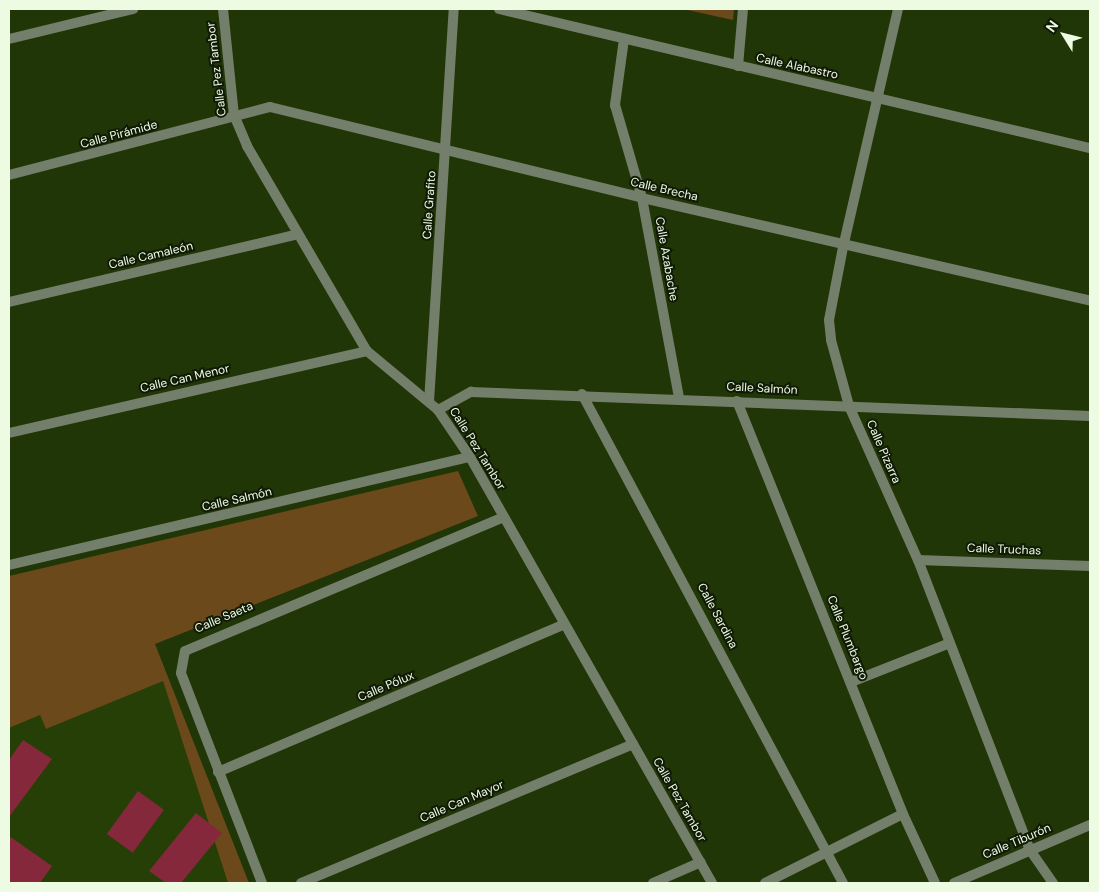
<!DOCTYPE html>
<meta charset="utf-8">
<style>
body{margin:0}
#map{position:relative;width:1099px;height:892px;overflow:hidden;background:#203606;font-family:"DM Sans",sans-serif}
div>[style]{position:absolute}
.built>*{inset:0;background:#263f07}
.green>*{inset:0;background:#6b491b}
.building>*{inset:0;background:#85283c;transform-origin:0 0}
.street>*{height:10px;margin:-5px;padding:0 5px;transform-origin:5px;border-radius:5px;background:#737f6a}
span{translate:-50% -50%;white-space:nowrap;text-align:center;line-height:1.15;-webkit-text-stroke:4px #101a07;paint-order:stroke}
.street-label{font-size:12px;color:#ecfbe1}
.frame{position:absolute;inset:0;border:10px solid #ecfbe1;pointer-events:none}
.north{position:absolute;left:1039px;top:10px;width:50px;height:50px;-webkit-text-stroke:4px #101a07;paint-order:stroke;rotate:306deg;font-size:14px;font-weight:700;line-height:20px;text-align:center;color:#ecfbe1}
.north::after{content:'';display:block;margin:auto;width:18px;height:22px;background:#ecfbe1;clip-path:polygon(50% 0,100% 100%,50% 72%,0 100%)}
</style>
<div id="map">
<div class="built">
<i style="clip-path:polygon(163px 680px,228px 883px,9px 883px,9px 728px,40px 715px,46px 729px)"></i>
</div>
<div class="green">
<i style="clip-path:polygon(683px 9px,734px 9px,733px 20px)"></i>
<i style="clip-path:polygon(458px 471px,478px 516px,155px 644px,249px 883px,228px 883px,163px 681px,46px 729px,40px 715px,9px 728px,9px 576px)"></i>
</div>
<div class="building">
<i style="clip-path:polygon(23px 740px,52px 759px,9px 817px,9px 760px)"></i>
<i style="left:138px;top:791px;width:32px;height:53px;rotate:36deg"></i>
<i style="clip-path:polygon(196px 813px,222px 833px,181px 883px,166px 883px,149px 871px)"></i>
<i style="clip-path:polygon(9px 836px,52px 866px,40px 883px,9px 883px)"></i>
</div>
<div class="street">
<i style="left:223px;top:9px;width:107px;rotate:84.1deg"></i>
<i style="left:234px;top:115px;width:34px;rotate:67deg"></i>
<i style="left:247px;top:146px;width:238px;rotate:59.7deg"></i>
<i style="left:367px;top:351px;width:92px;rotate:39.7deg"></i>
<i style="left:438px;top:410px;width:57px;rotate:55.8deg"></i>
<i style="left:470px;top:457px;width:490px;rotate:60.4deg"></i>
<i style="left:499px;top:9px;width:607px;rotate:13.24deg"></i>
<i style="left:898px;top:9px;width:239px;rotate:103deg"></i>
<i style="left:844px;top:242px;width:79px;rotate:100.9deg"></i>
<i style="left:829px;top:320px;width:20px;rotate:84deg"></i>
<i style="left:831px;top:340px;width:68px;rotate:74.7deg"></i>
<i style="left:849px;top:406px;width:169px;rotate:65.9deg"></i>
<i style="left:918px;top:560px;width:311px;rotate:68.9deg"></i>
<i style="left:1030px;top:850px;width:40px;rotate:55.1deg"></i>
<i style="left:9px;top:39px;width:128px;rotate:-13.6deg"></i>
<i style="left:624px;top:39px;width:67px;rotate:97.8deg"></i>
<i style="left:615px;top:105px;width:97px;rotate:73.8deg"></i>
<i style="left:642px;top:198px;width:202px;rotate:79.5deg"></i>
<i style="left:738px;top:66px;width:57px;rotate:-85deg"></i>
<i style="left:9px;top:175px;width:270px;rotate:-14.6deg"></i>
<i style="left:270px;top:107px;width:383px;rotate:13.7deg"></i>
<i style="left:642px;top:198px;width:460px;rotate:12.9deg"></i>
<i style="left:9px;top:302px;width:297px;rotate:-13.2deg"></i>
<i style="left:582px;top:394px;width:554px;rotate:61.91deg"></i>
<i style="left:737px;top:401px;width:445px;rotate:68.1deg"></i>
<i style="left:903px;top:814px;width:76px;rotate:65.1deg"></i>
<i style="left:429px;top:402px;width:394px;rotate:-86.4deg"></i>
<i style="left:438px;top:410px;width:38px;rotate:-29deg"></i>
<i style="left:471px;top:392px;width:619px;rotate:2.22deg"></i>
<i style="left:9px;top:433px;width:367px;rotate:-12.9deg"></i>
<i style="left:918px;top:560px;width:172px;rotate:2deg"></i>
<i style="left:9px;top:565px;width:473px;rotate:-13.2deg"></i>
<i style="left:851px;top:682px;width:106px;rotate:-21.5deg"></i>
<i style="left:218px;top:772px;width:375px;rotate:-23.1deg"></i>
<i style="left:262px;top:883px;width:225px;rotate:-111.1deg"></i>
<i style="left:181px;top:673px;width:22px;rotate:-80deg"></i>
<i style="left:185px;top:651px;width:345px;rotate:-22.8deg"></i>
<i style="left:301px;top:883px;width:360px;rotate:-22.7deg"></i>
<i style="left:653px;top:883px;width:52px;rotate:-23.6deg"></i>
<i style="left:765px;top:883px;width:154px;rotate:-26.6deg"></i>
<i style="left:954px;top:883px;width:148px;rotate:-23.1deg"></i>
</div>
<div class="street-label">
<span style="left:797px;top:67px;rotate:12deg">Calle Alabastro</span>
<span style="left:217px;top:69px;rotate:-97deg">Calle Pez Tambor</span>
<span style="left:119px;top:135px;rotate:-15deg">Calle Pirámide</span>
<span style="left:664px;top:190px;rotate:13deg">Calle Brecha</span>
<span style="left:430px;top:205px;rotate:-86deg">Calle Grafito</span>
<span style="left:151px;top:256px;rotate:-13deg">Calle Camaleón</span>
<span style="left:666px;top:259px;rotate:80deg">Calle Azabache</span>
<span style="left:185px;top:379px;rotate:-13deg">Calle Can Menor</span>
<span style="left:762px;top:389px;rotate:3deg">Calle Salmón</span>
<span style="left:477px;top:449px;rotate:58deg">Calle Pez Tambor</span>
<span style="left:883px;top:452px;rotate:66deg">Calle Pizarra</span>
<span style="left:237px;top:500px;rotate:-13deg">Calle Salmón</span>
<span style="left:1004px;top:550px;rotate:2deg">Calle Truchas</span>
<span style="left:717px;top:616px;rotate:62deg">Calle Sardina</span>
<span style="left:224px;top:618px;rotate:-23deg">Calle Saeta</span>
<span style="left:847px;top:638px;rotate:68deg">Calle Plumbargo</span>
<span style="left:386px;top:687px;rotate:-23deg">Calle Pólux</span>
<span style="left:679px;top:800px;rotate:60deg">Calle Pez Tambor</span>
<span style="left:462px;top:802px;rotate:-23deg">Calle Can Mayor</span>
<span style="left:1017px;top:842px;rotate:-23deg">Calle Tiburón</span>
</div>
<div class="frame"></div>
<div class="north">N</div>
</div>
